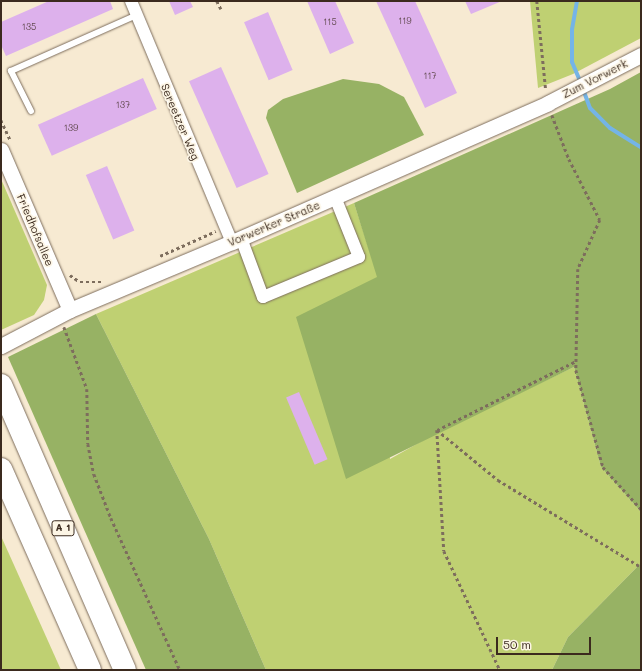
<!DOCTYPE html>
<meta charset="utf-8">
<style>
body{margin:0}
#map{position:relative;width:642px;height:671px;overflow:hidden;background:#f7ead2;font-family:Mali,sans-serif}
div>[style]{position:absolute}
.green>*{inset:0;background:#bfd072}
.forest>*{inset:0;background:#97b264}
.stream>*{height:4px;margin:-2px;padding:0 2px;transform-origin:2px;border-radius:2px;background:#74b4e7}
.building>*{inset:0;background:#ddb1ec;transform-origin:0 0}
.path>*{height:2.5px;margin-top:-1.25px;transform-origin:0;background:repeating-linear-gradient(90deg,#7d6d5d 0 3px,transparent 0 6px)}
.roads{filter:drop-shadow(0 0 1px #7d6d5d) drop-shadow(0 0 1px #7d6d5d)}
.service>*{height:6px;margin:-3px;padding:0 3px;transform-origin:3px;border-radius:3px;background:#fff}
.minor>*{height:12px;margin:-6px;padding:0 6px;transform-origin:6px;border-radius:6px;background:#fff}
.tertiary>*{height:15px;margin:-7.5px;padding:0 7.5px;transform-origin:7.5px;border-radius:7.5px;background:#fff}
.motorway>*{height:22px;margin:-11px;padding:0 11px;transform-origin:11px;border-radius:11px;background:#fff}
span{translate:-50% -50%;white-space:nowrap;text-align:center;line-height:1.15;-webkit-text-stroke:3.5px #fcf5e5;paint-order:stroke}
.number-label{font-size:9px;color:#644c52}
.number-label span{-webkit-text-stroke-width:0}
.shield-label span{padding:1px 3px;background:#fcf5e5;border:1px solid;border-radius:3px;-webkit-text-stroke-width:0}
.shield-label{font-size:10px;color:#3b2a1e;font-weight:700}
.street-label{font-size:11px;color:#3b2a1e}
.frame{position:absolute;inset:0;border:2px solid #3b2a1e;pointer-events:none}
.scale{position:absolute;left:496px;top:637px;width:95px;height:18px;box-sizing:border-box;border:2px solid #3b2a1e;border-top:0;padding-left:5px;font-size:12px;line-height:14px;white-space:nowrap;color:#3b2a1e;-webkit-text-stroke:3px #fcf5e5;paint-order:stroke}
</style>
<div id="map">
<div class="green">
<i style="clip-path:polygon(530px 1px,641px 1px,641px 38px,573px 74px,538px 88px)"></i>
<i style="clip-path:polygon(1px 179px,47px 285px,44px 300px,34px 315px,1px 330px)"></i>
<i style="clip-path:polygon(354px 203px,378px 277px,390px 459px,440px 431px,574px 367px,601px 467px,641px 512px,641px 563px,568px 637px,552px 670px,266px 670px,209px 539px,96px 314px)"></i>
<i style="clip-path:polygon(1px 536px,61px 670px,1px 670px)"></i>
</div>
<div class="forest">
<i style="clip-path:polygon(641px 72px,641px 512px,601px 467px,574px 367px,346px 479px,296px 317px,377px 277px,354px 203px,610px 89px)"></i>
<i style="clip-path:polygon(343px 79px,379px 84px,404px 97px,424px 135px,297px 193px,266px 118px,268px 110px,283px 99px)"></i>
<i style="clip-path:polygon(96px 314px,209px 539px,266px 670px,146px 670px,8px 357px)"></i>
<i style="clip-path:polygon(641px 563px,641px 670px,552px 670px,568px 637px)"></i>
</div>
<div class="stream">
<i style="left:577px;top:1px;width:29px;rotate:100deg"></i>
<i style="left:572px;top:30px;width:32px;rotate:90deg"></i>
<i style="left:572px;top:62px;width:23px;rotate:67deg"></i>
<i style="left:583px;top:89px;width:20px;rotate:70deg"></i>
<i style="left:590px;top:108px;width:28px;rotate:45deg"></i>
<i style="left:610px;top:128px;width:36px;rotate:32deg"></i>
</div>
<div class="building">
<i style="clip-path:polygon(49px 1px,110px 1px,113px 9px,6px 56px,1px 45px,1px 22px)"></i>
<i style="clip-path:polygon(169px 1px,190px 1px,193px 7px,175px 15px)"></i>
<i style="clip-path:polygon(307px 1px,335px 1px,354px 43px,330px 54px)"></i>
<i style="clip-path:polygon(376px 1px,415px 1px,457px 93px,425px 108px)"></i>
<i style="clip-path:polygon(465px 1px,502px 1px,471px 14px)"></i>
<i style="left:268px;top:12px;width:63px;height:26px;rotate:67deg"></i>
<i style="left:221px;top:67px;width:117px;height:35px;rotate:66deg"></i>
<i style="left:143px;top:78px;width:34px;height:115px;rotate:66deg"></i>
<i style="left:107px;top:166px;width:70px;height:23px;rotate:67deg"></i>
<i style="left:299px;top:392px;width:73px;height:14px;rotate:67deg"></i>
</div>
<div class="path">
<i style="left:217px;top:1px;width:9px;rotate:63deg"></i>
<i style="left:537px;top:1px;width:90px;rotate:84.3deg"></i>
<i style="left:552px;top:115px;width:47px;rotate:68.9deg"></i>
<i style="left:569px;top:159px;width:68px;rotate:63.1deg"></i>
<i style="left:600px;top:220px;width:54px;rotate:114.2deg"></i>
<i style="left:578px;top:269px;width:101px;rotate:91.1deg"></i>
<i style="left:576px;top:370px;width:101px;rotate:74.4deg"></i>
<i style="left:603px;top:467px;width:57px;rotate:47.9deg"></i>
<i style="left:1px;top:120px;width:21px;rotate:65deg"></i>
<i style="left:160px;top:256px;width:61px;rotate:-24.1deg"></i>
<i style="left:70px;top:275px;width:12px;rotate:35deg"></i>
<i style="left:80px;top:282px;width:21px"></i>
<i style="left:64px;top:327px;width:66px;rotate:69.6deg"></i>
<i style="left:87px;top:389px;width:55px;rotate:89deg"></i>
<i style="left:88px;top:444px;width:31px;rotate:79deg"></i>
<i style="left:94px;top:474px;width:47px;rotate:68.9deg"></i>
<i style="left:111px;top:518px;width:167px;rotate:65.6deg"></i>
<i style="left:437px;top:430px;width:121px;rotate:86.7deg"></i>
<i style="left:444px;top:551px;width:132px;rotate:64.8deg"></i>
<i style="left:437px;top:430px;width:79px;rotate:39.3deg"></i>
<i style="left:498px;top:480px;width:167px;rotate:31.3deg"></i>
<i style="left:437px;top:430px;width:155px;rotate:-26.4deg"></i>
</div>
<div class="roads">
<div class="service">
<i style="left:31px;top:111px;width:45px;rotate:-116.6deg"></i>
<i style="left:11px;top:71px;width:138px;rotate:-24deg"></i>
</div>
<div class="minor">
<i style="left:131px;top:1px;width:261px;rotate:67.3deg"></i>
<i style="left:241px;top:238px;width:63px;rotate:69.6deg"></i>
<i style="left:263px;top:297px;width:104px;rotate:-22.6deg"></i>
<i style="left:359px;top:257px;width:65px;rotate:-111.8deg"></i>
</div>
<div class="tertiary">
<i style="left:1px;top:150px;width:174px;rotate:66.7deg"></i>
<i style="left:1px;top:346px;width:78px;rotate:-27.6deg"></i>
<i style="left:70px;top:310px;width:176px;rotate:-22.8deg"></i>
<i style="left:232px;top:242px;width:345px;rotate:-23.7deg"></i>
<i style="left:548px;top:103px;width:105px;rotate:-27.3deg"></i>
</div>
<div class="motorway">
<i style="left:1px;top:385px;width:311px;rotate:66.5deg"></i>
<i style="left:1px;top:469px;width:220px;rotate:66.1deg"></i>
</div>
</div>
<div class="number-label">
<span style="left:405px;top:21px">119</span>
<span style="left:330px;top:22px">115</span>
<span style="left:29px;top:27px">135</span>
<span style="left:430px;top:76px">117</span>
<span style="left:123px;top:105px">137</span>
<span style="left:71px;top:128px">139</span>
</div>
<div class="shield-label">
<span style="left:63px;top:528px">A 1</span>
</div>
<div class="street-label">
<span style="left:595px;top:79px;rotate:-27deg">Zum Vorwerk</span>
<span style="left:180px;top:122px;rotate:67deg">Sereetzer Weg</span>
<span style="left:274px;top:224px;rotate:-23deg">Vorwerker Straße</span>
<span style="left:35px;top:230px;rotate:67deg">Friedhofsallee</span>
</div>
<div class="frame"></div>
<div class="scale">50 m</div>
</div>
